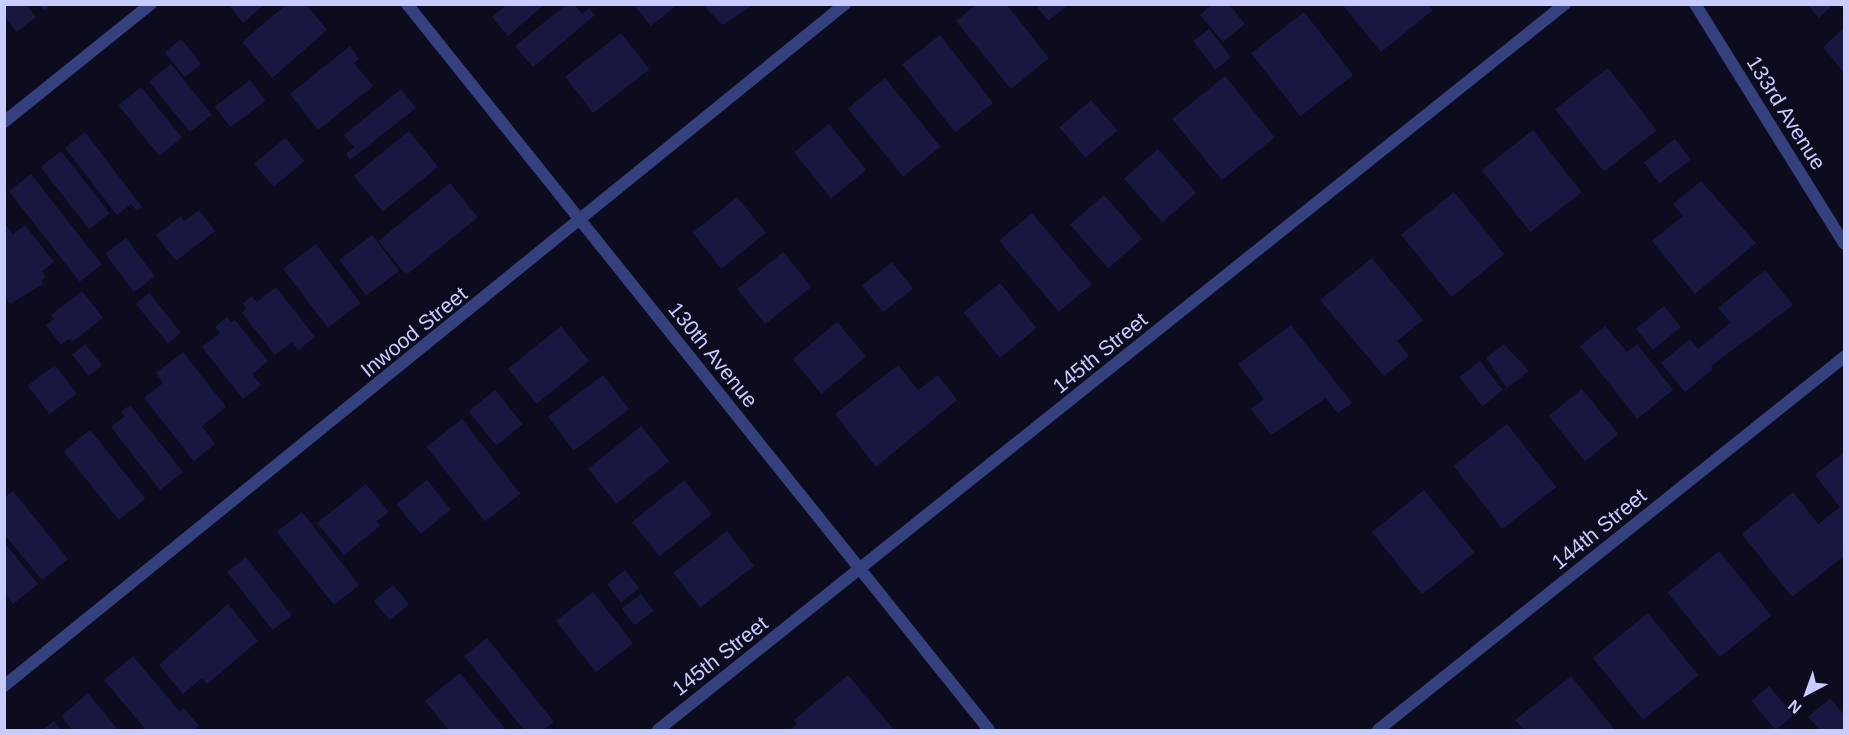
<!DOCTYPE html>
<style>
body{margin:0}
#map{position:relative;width:1849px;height:735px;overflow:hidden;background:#0c0c1e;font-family:Helvetica,sans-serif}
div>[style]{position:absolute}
.building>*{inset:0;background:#181740;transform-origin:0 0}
.street>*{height:12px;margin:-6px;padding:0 6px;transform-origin:6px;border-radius:6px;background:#35407e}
span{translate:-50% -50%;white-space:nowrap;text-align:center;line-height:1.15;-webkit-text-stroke:4.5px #0c0c1e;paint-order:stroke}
.street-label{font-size:21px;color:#c9ccff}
.frame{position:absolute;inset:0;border:6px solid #c9ccff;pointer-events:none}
.north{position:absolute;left:1777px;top:663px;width:60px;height:60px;-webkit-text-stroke:4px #0c0c1e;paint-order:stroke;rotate:221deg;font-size:16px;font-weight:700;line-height:24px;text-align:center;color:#c9ccff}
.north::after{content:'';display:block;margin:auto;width:21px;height:27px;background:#c9ccff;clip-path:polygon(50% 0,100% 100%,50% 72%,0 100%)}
</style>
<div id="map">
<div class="building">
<i style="clip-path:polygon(4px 4px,26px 4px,36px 17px,17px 32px,4px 16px)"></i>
<i style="clip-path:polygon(39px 4px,52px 4px,44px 11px)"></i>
<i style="clip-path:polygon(228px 4px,265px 4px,243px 23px)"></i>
<i style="clip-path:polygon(287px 4px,306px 4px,327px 30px,272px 78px,242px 42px)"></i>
<i style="clip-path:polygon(507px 4px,545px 4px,508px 36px,492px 17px)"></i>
<i style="clip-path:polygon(567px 4px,574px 4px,582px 14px,589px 8px,595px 15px,533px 67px,515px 46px)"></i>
<i style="clip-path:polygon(633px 4px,678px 4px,651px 26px)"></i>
<i style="clip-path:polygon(702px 4px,754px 4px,723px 25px)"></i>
<i style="clip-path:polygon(977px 4px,1006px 4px,1049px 58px,1011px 89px,956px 21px)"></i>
<i style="clip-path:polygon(1035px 4px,1069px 4px,1048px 21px)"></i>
<i style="clip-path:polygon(1212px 4px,1229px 4px,1245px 24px,1223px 42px,1200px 15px)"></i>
<i style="clip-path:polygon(1342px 4px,1428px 4px,1433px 10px,1381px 52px)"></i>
<i style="clip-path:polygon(1807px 4px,1834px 4px,1819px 18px)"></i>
<i style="left:1304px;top:12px;width:80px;height:67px;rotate:52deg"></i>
<i style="clip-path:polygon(1844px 28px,1844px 73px,1823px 47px)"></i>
<i style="left:1209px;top:29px;width:36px;height:20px;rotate:52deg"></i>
<i style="left:621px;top:33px;width:46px;height:71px;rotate:52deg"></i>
<i style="left:940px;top:35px;width:86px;height:48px;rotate:52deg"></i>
<i style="left:181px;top:39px;width:32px;height:21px;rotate:51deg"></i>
<i style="clip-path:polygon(350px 46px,359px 59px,354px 63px,373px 86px,318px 130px,290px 94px)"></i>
<i style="left:171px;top:64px;width:65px;height:28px;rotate:51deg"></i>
<i style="left:1608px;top:68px;width:79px;height:67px;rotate:52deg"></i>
<i style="left:1225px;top:76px;width:79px;height:68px;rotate:51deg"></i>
<i style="left:885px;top:78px;width:88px;height:48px;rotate:51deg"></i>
<i style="left:250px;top:80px;width:26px;height:44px;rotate:53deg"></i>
<i style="left:141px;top:87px;width:65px;height:29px;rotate:51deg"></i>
<i style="clip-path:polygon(401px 89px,416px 108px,350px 160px,346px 153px,354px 147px,344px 135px)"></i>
<i style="left:1091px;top:100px;width:40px;height:42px;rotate:49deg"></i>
<i style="left:829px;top:124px;width:59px;height:45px;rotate:51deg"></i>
<i style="left:1533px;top:130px;width:79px;height:65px;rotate:52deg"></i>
<i style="left:409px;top:131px;width:46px;height:71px;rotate:51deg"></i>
<i style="clip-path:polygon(85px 132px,142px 207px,137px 211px,131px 204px,117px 215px,65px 148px)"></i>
<i style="left:285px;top:138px;width:30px;height:40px;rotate:50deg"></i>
<i style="left:1675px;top:139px;width:26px;height:39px;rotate:53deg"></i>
<i style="left:1158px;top:149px;width:58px;height:45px;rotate:49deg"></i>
<i style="left:61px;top:151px;width:79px;height:26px;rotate:52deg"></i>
<i style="left:31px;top:174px;width:115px;height:28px;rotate:52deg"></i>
<i style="clip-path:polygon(1701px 181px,1756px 243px,1695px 294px,1652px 241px,1683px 216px,1673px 204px)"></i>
<i style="left:450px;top:183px;width:44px;height:92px;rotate:51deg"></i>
<i style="left:1454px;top:192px;width:80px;height:68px;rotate:51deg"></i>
<i style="left:1104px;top:195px;width:58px;height:45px;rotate:49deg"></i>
<i style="left:737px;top:197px;width:46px;height:57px;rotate:51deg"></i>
<i style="clip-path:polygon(199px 210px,215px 231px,176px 261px,156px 235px,181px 216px,184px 221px)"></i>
<i style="left:1032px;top:213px;width:93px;height:43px;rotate:50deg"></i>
<i style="clip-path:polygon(4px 223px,13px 234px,25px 225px,54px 262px,42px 271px,46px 277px,41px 281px,43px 284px,10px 304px,4px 296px)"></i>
<i style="left:372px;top:235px;width:45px;height:41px;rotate:53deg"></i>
<i style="left:126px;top:238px;width:48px;height:26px;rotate:53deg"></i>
<i style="left:316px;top:244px;width:74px;height:41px;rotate:53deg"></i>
<i style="left:783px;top:252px;width:45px;height:59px;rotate:51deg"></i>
<i style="clip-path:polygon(1372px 258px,1423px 320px,1397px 341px,1409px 356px,1384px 376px,1320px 300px)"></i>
<i style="left:892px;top:262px;width:34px;height:38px;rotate:52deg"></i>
<i style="clip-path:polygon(1765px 270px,1793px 305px,1711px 366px,1713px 369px,1685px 392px,1661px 363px,1690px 339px,1698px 349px,1731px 322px,1718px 308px)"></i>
<i style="left:1000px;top:283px;width:58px;height:47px;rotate:51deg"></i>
<i style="clip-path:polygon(276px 287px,315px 337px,298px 350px,292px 342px,275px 355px,242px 313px,246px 309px,243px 303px,252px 296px,257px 302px)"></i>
<i style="clip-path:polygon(82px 291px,103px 318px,72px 342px,69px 339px,61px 345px,46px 325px,54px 319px,51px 315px)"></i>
<i style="left:149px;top:293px;width:51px;height:17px;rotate:51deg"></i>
<i style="left:1664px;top:306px;width:27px;height:36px;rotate:51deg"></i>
<i style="clip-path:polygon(227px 317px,231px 322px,235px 320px,268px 361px,252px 374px,261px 385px,243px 399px,202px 347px,220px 333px,215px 327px)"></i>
<i style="left:837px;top:322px;width:45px;height:58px;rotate:50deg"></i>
<i style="clip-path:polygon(1291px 325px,1352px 403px,1338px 413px,1326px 398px,1271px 435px,1251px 409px,1264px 399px,1238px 364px)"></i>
<i style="left:561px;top:326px;width:45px;height:68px;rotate:51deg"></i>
<i style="clip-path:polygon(1605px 326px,1627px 352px,1637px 344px,1673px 390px,1637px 419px,1580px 346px)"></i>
<i style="left:85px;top:344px;width:27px;height:17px;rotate:51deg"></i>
<i style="clip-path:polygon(1504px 344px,1529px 371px,1507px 388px,1486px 358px)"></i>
<i style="clip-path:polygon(183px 352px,226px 407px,202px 426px,215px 444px,194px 461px,144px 398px,163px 383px,156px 373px)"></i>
<i style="left:1480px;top:361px;width:37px;height:26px;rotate:52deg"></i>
<i style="left:55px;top:365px;width:36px;height:34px;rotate:53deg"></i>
<i style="clip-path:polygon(898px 365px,918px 390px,938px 375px,957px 400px,876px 467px,835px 414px)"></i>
<i style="left:603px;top:375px;width:43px;height:69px;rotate:53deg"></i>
<i style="left:1582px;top:389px;width:58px;height:43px;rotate:51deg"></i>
<i style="left:495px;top:390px;width:44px;height:34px;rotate:51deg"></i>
<i style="clip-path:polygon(130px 405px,183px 472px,160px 490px,111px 427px,125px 416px,121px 412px)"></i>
<i style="left:462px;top:419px;width:95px;height:45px;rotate:52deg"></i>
<i style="left:1507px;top:424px;width:80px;height:68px;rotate:52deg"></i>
<i style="left:641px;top:426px;width:45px;height:68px;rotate:51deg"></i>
<i style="left:90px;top:430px;width:88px;height:34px;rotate:51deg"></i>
<i style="clip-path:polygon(1844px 452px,1844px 556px,1792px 597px,1742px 534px,1793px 492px,1818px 524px,1840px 507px,1815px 475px)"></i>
<i style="left:427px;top:480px;width:38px;height:39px;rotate:51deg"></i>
<i style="left:684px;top:480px;width:44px;height:67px;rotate:51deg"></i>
<i style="clip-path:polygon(366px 484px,389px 512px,377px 521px,380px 526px,344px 555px,317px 523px)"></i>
<i style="left:1424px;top:490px;width:80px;height:67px;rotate:51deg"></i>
<i style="clip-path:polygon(13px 491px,68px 559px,42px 580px,4px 534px,4px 498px)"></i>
<i style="left:302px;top:512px;width:93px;height:32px;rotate:52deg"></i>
<i style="left:727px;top:531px;width:44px;height:68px;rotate:52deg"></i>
<i style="clip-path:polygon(4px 542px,38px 584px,13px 604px,4px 593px)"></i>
<i style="left:1719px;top:551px;width:83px;height:66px;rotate:51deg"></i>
<i style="left:246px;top:557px;width:74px;height:24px;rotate:52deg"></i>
<i style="left:625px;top:570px;width:23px;height:23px;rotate:52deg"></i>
<i style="left:393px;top:585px;width:25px;height:25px;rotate:50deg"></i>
<i style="left:593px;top:592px;width:65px;height:47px;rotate:52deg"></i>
<i style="left:641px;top:594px;width:21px;height:24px;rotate:53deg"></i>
<i style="clip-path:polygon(228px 604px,258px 641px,207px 684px,202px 678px,183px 694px,159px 665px)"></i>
<i style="left:1648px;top:613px;width:80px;height:71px;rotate:51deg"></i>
<i style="clip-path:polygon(487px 638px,554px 722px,543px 730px,524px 730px,464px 656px)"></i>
<i style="clip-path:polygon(133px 656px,180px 712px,184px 708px,199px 726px,194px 730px,146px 730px,104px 680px)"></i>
<i style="clip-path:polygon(460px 673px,506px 730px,449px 730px,425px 701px)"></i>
<i style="clip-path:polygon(848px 675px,894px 730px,789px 730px,797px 724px,794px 720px)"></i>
<i style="clip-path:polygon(1571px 676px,1615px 730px,1524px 730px,1515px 720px)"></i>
<i style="left:1769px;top:686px;width:38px;height:23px;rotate:50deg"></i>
<i style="clip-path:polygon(88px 693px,118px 730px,72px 730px,61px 716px)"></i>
<i style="clip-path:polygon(1830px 698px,1844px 715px,1844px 730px,1816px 730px,1818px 728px,1808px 717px)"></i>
<i style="clip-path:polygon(54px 721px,61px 730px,42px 730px)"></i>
</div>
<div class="street">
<i style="left:407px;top:4px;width:930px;rotate:51.28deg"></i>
<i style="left:1695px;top:4px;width:282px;rotate:58.1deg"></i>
<i style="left:4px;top:122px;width:189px;rotate:-38.8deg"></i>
<i style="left:4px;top:686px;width:1083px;rotate:-39.04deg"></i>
<i style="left:658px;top:730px;width:1162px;rotate:-38.68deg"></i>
<i style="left:1378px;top:730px;width:597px;rotate:-38.67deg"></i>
</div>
<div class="street-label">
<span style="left:1786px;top:113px;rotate:58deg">133rd Avenue</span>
<span style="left:414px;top:332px;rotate:-39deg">Inwood Street</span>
<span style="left:1100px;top:353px;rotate:-39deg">145th Street</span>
<span style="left:713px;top:355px;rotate:51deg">130th Avenue</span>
<span style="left:1599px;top:529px;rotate:-39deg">144th Street</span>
<span style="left:720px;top:656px;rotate:-38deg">145th Street</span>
</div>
<div class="frame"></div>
<div class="north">N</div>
</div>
